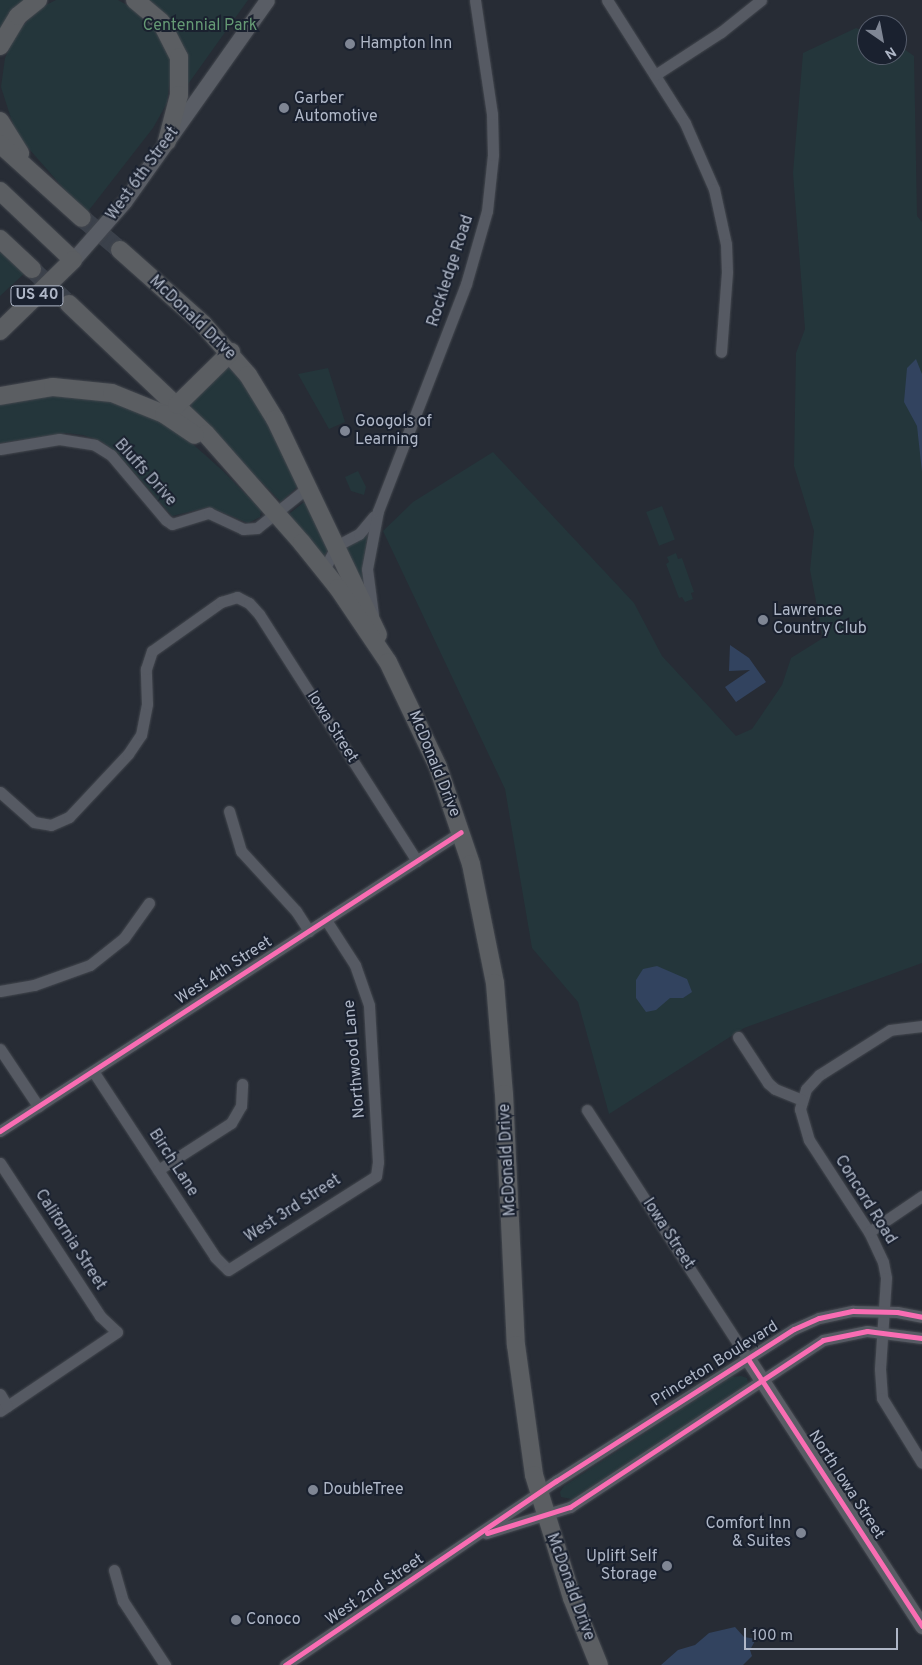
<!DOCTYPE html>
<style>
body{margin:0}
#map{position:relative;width:922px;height:1665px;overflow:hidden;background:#272c35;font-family:Overpass,sans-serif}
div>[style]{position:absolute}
.green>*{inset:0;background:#24363b;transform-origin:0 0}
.water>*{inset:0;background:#32435f}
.highway-tunnel>*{height:18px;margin-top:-9px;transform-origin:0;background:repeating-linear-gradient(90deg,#3b414b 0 18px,transparent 0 27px)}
.roads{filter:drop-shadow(0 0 1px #43474e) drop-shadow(0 0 1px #43474e)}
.minor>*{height:11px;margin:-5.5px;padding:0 5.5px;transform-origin:5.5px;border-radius:5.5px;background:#565a63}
.major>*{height:15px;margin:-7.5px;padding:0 7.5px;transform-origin:7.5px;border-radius:7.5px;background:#595d65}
.highway>*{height:18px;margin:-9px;padding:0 9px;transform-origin:9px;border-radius:9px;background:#5b5e62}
.cycleway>*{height:5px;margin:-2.5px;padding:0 2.5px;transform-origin:2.5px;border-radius:2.5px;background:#f96db3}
.dots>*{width:14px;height:14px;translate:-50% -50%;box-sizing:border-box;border:2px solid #1a212f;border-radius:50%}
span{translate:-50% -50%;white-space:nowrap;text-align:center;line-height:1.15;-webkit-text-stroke:4px #1a212f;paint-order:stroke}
.shield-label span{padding:1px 4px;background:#1a212f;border:1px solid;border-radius:4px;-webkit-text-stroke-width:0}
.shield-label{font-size:15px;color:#afb7c7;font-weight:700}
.park-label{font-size:16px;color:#659974}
.poi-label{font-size:16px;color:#afb7c7}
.left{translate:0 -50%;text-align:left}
.right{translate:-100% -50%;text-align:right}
.street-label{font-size:16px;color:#afb7c7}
.north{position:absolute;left:857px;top:15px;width:50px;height:50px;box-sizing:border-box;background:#1a212f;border:1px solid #565d6c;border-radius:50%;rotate:147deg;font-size:14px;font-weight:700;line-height:20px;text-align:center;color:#afb7c7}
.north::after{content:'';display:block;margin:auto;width:18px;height:22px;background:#7f8694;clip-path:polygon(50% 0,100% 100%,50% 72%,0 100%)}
.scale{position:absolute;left:744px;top:1628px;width:154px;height:22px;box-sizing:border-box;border:2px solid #afb7c7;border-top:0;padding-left:6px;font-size:15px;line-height:18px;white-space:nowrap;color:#afb7c7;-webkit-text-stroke:4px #1a212f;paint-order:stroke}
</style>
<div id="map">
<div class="green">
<i style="clip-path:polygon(0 0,29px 0,0 33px)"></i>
<i style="clip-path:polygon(56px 0,118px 0,145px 15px,173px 54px,167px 103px,153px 128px,86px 214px,16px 134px,1px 87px,5px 58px,18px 30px,42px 7px)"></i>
<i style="clip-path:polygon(147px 0,248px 0,186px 87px)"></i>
<i style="clip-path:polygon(856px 28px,867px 32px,867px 55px,897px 55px,897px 44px,914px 56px,917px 216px,922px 222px,922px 963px,744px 1028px,609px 1114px,578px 1002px,532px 948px,505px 789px,383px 531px,413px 502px,493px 452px,634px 603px,662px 656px,736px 736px,752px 729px,782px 685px,791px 658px,823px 638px,810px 570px,814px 531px,794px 466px,796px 353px,805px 329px,793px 173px,803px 53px)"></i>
<i style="clip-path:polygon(0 249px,28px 270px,0 296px)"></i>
<i style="clip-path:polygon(231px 365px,270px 423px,297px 480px,297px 487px,281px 502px,191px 410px,191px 402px,223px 368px)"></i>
<i style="clip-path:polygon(328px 368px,345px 422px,329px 429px,298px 374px)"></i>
<i style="clip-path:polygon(49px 395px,98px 398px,130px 406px,177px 430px,223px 471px,261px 510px,260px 517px,248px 523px,209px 507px,172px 516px,118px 454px,101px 441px,83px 435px,66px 433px,0 443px,0 404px)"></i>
<i style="clip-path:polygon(358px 471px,366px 487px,364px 495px,351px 491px,345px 477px)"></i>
<i style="clip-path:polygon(304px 502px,331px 545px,323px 558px,289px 514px)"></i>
<i style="left:662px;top:506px;width:36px;height:17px;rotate:69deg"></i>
<i style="clip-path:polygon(369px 531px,364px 557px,363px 587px,342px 549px)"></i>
<i style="clip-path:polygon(676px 553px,678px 559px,682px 558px,694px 592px,691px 593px,693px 599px,685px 602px,682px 597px,679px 598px,666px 564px,669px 562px,667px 557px)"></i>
<i style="clip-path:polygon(741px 1376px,747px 1378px,748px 1383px,572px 1499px,561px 1497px,560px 1492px,564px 1486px,731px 1377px)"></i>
</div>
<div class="water">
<i style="clip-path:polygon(916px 359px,922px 374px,922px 472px,917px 426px,904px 402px,907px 368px)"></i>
<i style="clip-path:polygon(730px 645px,749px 658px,766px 682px,736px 702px,725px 687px,750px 670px,729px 671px)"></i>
<i style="clip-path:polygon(657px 966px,687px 979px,692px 992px,683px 998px,670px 998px,656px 1010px,646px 1012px,636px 998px,636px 980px,643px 969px)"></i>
<i style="clip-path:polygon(735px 1627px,744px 1637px,756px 1639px,750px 1650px,752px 1656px,743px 1665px,661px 1665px,678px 1650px,695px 1645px,709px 1633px)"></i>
</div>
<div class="highway-tunnel">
<i style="left:82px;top:218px;width:50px;rotate:40.1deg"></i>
<i style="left:32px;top:269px;width:51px;rotate:43.4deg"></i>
</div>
<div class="roads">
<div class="minor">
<i style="left:607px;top:0;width:146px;rotate:57.6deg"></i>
<i style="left:685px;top:123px;width:72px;rotate:66.3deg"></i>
<i style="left:714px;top:189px;width:56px;rotate:77.7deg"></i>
<i style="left:726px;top:244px;width:28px;rotate:88deg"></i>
<i style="left:727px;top:272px;width:80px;rotate:94.3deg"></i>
<i style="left:655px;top:75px;width:79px;rotate:-33.1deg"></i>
<i style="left:721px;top:32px;width:51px;rotate:-38.7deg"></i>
<i style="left:0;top:449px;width:60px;rotate:-9.6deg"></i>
<i style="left:59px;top:439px;width:36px;rotate:9deg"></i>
<i style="left:95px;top:445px;width:19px;rotate:32deg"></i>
<i style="left:111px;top:455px;width:85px;rotate:49.8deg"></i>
<i style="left:166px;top:520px;width:7px;rotate:34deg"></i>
<i style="left:172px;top:524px;width:39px;rotate:-17deg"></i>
<i style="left:209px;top:513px;width:38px;rotate:25deg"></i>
<i style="left:243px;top:529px;width:14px;rotate:-4deg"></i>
<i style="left:257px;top:528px;width:64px;rotate:-38.7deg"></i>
<i style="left:324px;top:570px;width:27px;rotate:-63deg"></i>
<i style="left:336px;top:546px;width:26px;rotate:-28deg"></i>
<i style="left:359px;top:534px;width:23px;rotate:-50deg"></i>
<i style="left:373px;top:615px;width:46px;rotate:-97.4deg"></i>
<i style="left:367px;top:569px;width:59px;rotate:-79.3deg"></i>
<i style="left:378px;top:511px;width:243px;rotate:-68.8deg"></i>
<i style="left:466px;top:284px;width:76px;rotate:-74deg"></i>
<i style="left:487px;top:211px;width:56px;rotate:-83.9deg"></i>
<i style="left:493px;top:155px;width:41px;rotate:-91.4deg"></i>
<i style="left:492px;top:114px;width:115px;rotate:-98.5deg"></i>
<i style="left:0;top:792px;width:45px;rotate:41.4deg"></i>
<i style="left:34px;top:822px;width:17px;rotate:10deg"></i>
<i style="left:51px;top:825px;width:20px;rotate:-24deg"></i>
<i style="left:69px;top:817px;width:86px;rotate:-46.9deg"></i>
<i style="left:128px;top:754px;width:23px;rotate:-56deg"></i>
<i style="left:141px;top:735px;width:32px;rotate:-79deg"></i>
<i style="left:147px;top:704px;width:35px;rotate:-92deg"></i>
<i style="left:146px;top:669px;width:19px;rotate:-72deg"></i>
<i style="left:152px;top:651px;width:85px;rotate:-35.4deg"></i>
<i style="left:221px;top:602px;width:17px;rotate:-17deg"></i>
<i style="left:237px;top:597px;width:13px;rotate:27deg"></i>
<i style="left:249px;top:603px;width:15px;rotate:48deg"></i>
<i style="left:259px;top:614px;width:293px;rotate:57.4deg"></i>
<i style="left:229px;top:811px;width:42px;rotate:73.3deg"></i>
<i style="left:241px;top:851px;width:81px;rotate:47.5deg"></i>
<i style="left:296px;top:911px;width:24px;rotate:57deg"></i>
<i style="left:0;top:991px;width:35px;rotate:-10deg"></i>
<i style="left:34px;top:985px;width:59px;rotate:-19.7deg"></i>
<i style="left:90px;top:965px;width:43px;rotate:-38.5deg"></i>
<i style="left:124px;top:938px;width:43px;rotate:-54.5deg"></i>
<i style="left:922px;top:1026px;width:32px;rotate:173deg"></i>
<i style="left:890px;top:1030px;width:84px;rotate:147.6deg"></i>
<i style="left:819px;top:1075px;width:19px;rotate:133deg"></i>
<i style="left:806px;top:1089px;width:21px;rotate:107deg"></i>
<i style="left:800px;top:1109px;width:32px;rotate:74deg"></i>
<i style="left:809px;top:1140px;width:110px;rotate:56.9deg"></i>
<i style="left:869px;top:1232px;width:33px;rotate:65deg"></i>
<i style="left:883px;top:1262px;width:16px;rotate:79deg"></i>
<i style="left:886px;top:1278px;width:91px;rotate:93.8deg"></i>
<i style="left:880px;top:1369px;width:29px;rotate:86deg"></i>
<i style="left:882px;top:1398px;width:76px;rotate:58.4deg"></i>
<i style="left:738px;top:1037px;width:55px;rotate:56.9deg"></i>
<i style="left:768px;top:1083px;width:9px;rotate:41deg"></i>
<i style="left:775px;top:1089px;width:29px;rotate:22deg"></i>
<i style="left:0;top:1049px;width:69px;rotate:56.3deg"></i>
<i style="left:93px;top:1071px;width:222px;rotate:56.7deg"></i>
<i style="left:215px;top:1257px;width:18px;rotate:45deg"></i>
<i style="left:228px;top:1270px;width:175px;rotate:-32.4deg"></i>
<i style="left:376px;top:1176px;width:14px;rotate:-82deg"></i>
<i style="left:378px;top:1162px;width:157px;rotate:-93.3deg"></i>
<i style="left:369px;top:1005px;width:42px;rotate:-109.3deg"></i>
<i style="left:355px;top:965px;width:54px;rotate:-122.8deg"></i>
<i style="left:587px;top:1110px;width:297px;rotate:57.1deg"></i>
<i style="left:0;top:1131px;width:549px;rotate:-32.97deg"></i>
<i style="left:0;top:1163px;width:183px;rotate:56.8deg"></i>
<i style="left:100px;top:1316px;width:23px;rotate:43deg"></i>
<i style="left:117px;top:1332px;width:141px;rotate:146deg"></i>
<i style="left:158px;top:1170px;width:87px;rotate:-32.8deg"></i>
<i style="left:231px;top:1123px;width:20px;rotate:-60deg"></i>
<i style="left:241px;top:1106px;width:22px;rotate:-87deg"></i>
<i style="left:869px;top:1232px;width:64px;rotate:-34.2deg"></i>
<i style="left:0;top:1394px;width:14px;rotate:60deg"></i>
<i style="left:486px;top:1533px;width:88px;rotate:-17.2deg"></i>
<i style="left:570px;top:1507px;width:303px;rotate:-33.4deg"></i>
<i style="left:823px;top:1340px;width:45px;rotate:-11.6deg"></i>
<i style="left:867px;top:1331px;width:55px;rotate:7.3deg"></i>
<i style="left:114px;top:1570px;width:32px;rotate:74deg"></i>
<i style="left:123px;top:1601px;width:77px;rotate:56.7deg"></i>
<i style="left:285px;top:1665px;width:328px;rotate:-34.2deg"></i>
<i style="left:556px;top:1481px;width:282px;rotate:-32.6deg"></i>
<i style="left:794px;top:1329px;width:27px;rotate:-24deg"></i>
<i style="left:819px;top:1318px;width:35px;rotate:-12deg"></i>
<i style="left:853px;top:1311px;width:44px;rotate:1.3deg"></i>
<i style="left:897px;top:1312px;width:25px;rotate:11deg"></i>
</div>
<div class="major">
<i style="left:73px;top:260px;width:77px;rotate:-48.7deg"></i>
<i style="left:124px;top:202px;width:247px;rotate:-54.7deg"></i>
<i style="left:748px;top:1359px;width:319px;rotate:56.9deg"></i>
</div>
<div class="highway">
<i style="left:135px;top:0;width:34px;rotate:40deg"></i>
<i style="left:161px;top:22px;width:39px;rotate:63deg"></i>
<i style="left:179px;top:57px;width:38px;rotate:90deg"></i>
<i style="left:179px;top:95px;width:48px;rotate:104.6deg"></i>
<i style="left:0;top:46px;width:35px;rotate:-59deg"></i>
<i style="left:18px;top:16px;width:26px;rotate:-39deg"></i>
<i style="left:0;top:121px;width:38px;rotate:58deg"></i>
<i style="left:0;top:144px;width:110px;rotate:42.1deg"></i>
<i style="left:0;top:191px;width:100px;rotate:43.4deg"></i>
<i style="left:73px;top:260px;width:102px;rotate:135.8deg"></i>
<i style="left:0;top:239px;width:44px;rotate:43.2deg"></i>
<i style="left:120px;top:250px;width:111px;rotate:41.7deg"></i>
<i style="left:203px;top:324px;width:68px;rotate:48.6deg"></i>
<i style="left:248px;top:375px;width:52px;rotate:58.5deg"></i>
<i style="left:275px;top:419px;width:239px;rotate:64.5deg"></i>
<i style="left:69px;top:304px;width:189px;rotate:43.5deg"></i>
<i style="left:206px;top:434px;width:145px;rotate:48.6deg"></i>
<i style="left:302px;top:543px;width:58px;rotate:51.3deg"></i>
<i style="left:338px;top:588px;width:89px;rotate:56deg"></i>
<i style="left:388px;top:662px;width:116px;rotate:64.5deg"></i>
<i style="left:438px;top:767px;width:102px;rotate:71.2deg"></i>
<i style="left:471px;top:864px;width:121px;rotate:78.6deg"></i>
<i style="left:495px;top:983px;width:111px;rotate:85.4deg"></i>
<i style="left:504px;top:1094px;width:251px;rotate:87.3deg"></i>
<i style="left:516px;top:1345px;width:131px;rotate:82.1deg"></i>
<i style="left:534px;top:1475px;width:129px;rotate:72.8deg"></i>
<i style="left:572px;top:1598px;width:72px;rotate:68.1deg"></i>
<i style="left:0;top:396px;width:54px;rotate:-9.6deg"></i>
<i style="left:53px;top:387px;width:59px;rotate:5.8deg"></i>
<i style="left:112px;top:393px;width:56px;rotate:22deg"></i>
<i style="left:164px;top:414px;width:37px;rotate:34deg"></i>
<i style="left:177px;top:405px;width:76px;rotate:-44.5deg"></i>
</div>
</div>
<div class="cycleway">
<i style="left:0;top:1131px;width:549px;rotate:-32.97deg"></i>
<i style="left:748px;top:1359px;width:319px;rotate:56.9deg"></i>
<i style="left:487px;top:1533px;width:87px;rotate:-17.4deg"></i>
<i style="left:570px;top:1507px;width:303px;rotate:-33.4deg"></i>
<i style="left:823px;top:1340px;width:45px;rotate:-11.6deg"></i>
<i style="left:867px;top:1331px;width:55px;rotate:7.3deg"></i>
<i style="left:285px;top:1665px;width:328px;rotate:-34.2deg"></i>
<i style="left:556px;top:1481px;width:282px;rotate:-32.6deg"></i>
<i style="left:794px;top:1329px;width:27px;rotate:-24deg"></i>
<i style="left:819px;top:1318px;width:35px;rotate:-12deg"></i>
<i style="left:853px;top:1311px;width:44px;rotate:1.3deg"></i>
<i style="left:897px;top:1312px;width:25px;rotate:11deg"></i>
</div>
<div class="dots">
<i style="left:350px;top:44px;background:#7f8694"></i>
<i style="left:284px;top:108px;background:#7f8694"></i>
<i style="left:345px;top:431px;background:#7f8694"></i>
<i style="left:763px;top:620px;background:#7f8694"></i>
<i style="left:313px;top:1490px;background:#7f8694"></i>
<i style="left:801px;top:1533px;background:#7f8694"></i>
<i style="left:667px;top:1566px;background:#7f8694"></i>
<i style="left:236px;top:1620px;background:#7f8694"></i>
</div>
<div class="shield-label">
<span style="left:37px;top:296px">US 40</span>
</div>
<div class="park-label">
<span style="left:200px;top:26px">Centennial Park</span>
</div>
<div class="poi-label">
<span class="left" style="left:360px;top:44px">Hampton Inn</span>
<span class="left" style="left:294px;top:108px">Garber<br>Automotive</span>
<span class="left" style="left:355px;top:431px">Googols of<br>Learning</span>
<span class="left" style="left:773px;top:620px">Lawrence<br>Country Club</span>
<span class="left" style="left:323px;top:1490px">DoubleTree</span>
<span class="right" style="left:791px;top:1533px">Comfort Inn<br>&amp; Suites</span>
<span class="right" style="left:657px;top:1566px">Uplift Self<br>Storage</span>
<span class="left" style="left:246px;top:1620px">Conoco</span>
</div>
<div class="street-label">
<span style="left:143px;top:174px;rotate:-54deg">West 6th Street</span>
<span style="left:451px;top:271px;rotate:-72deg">Rockledge Road</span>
<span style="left:192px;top:318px;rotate:44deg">McDonald Drive</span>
<span style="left:145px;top:473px;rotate:48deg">Bluffs Drive</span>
<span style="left:332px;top:727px;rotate:58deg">Iowa Street</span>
<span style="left:434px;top:764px;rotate:68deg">McDonald Drive</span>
<span style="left:224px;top:971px;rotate:-33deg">West 4th Street</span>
<span style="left:355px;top:1059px;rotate:-95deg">Northwood Lane</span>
<span style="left:508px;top:1160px;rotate:-93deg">McDonald Drive</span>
<span style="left:173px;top:1163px;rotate:57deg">Birch Lane</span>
<span style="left:865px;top:1200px;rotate:58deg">Concord Road</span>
<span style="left:293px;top:1209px;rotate:-33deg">West 3rd Street</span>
<span style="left:668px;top:1234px;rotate:57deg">Iowa Street</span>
<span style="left:70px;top:1240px;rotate:57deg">California Street</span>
<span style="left:715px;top:1364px;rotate:-32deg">Princeton Boulevard</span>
<span style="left:846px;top:1485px;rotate:57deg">North Iowa Street</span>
<span style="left:570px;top:1587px;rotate:70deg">McDonald Drive</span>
<span style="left:375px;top:1590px;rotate:-34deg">West 2nd Street</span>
</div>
<div class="north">N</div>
<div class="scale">100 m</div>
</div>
